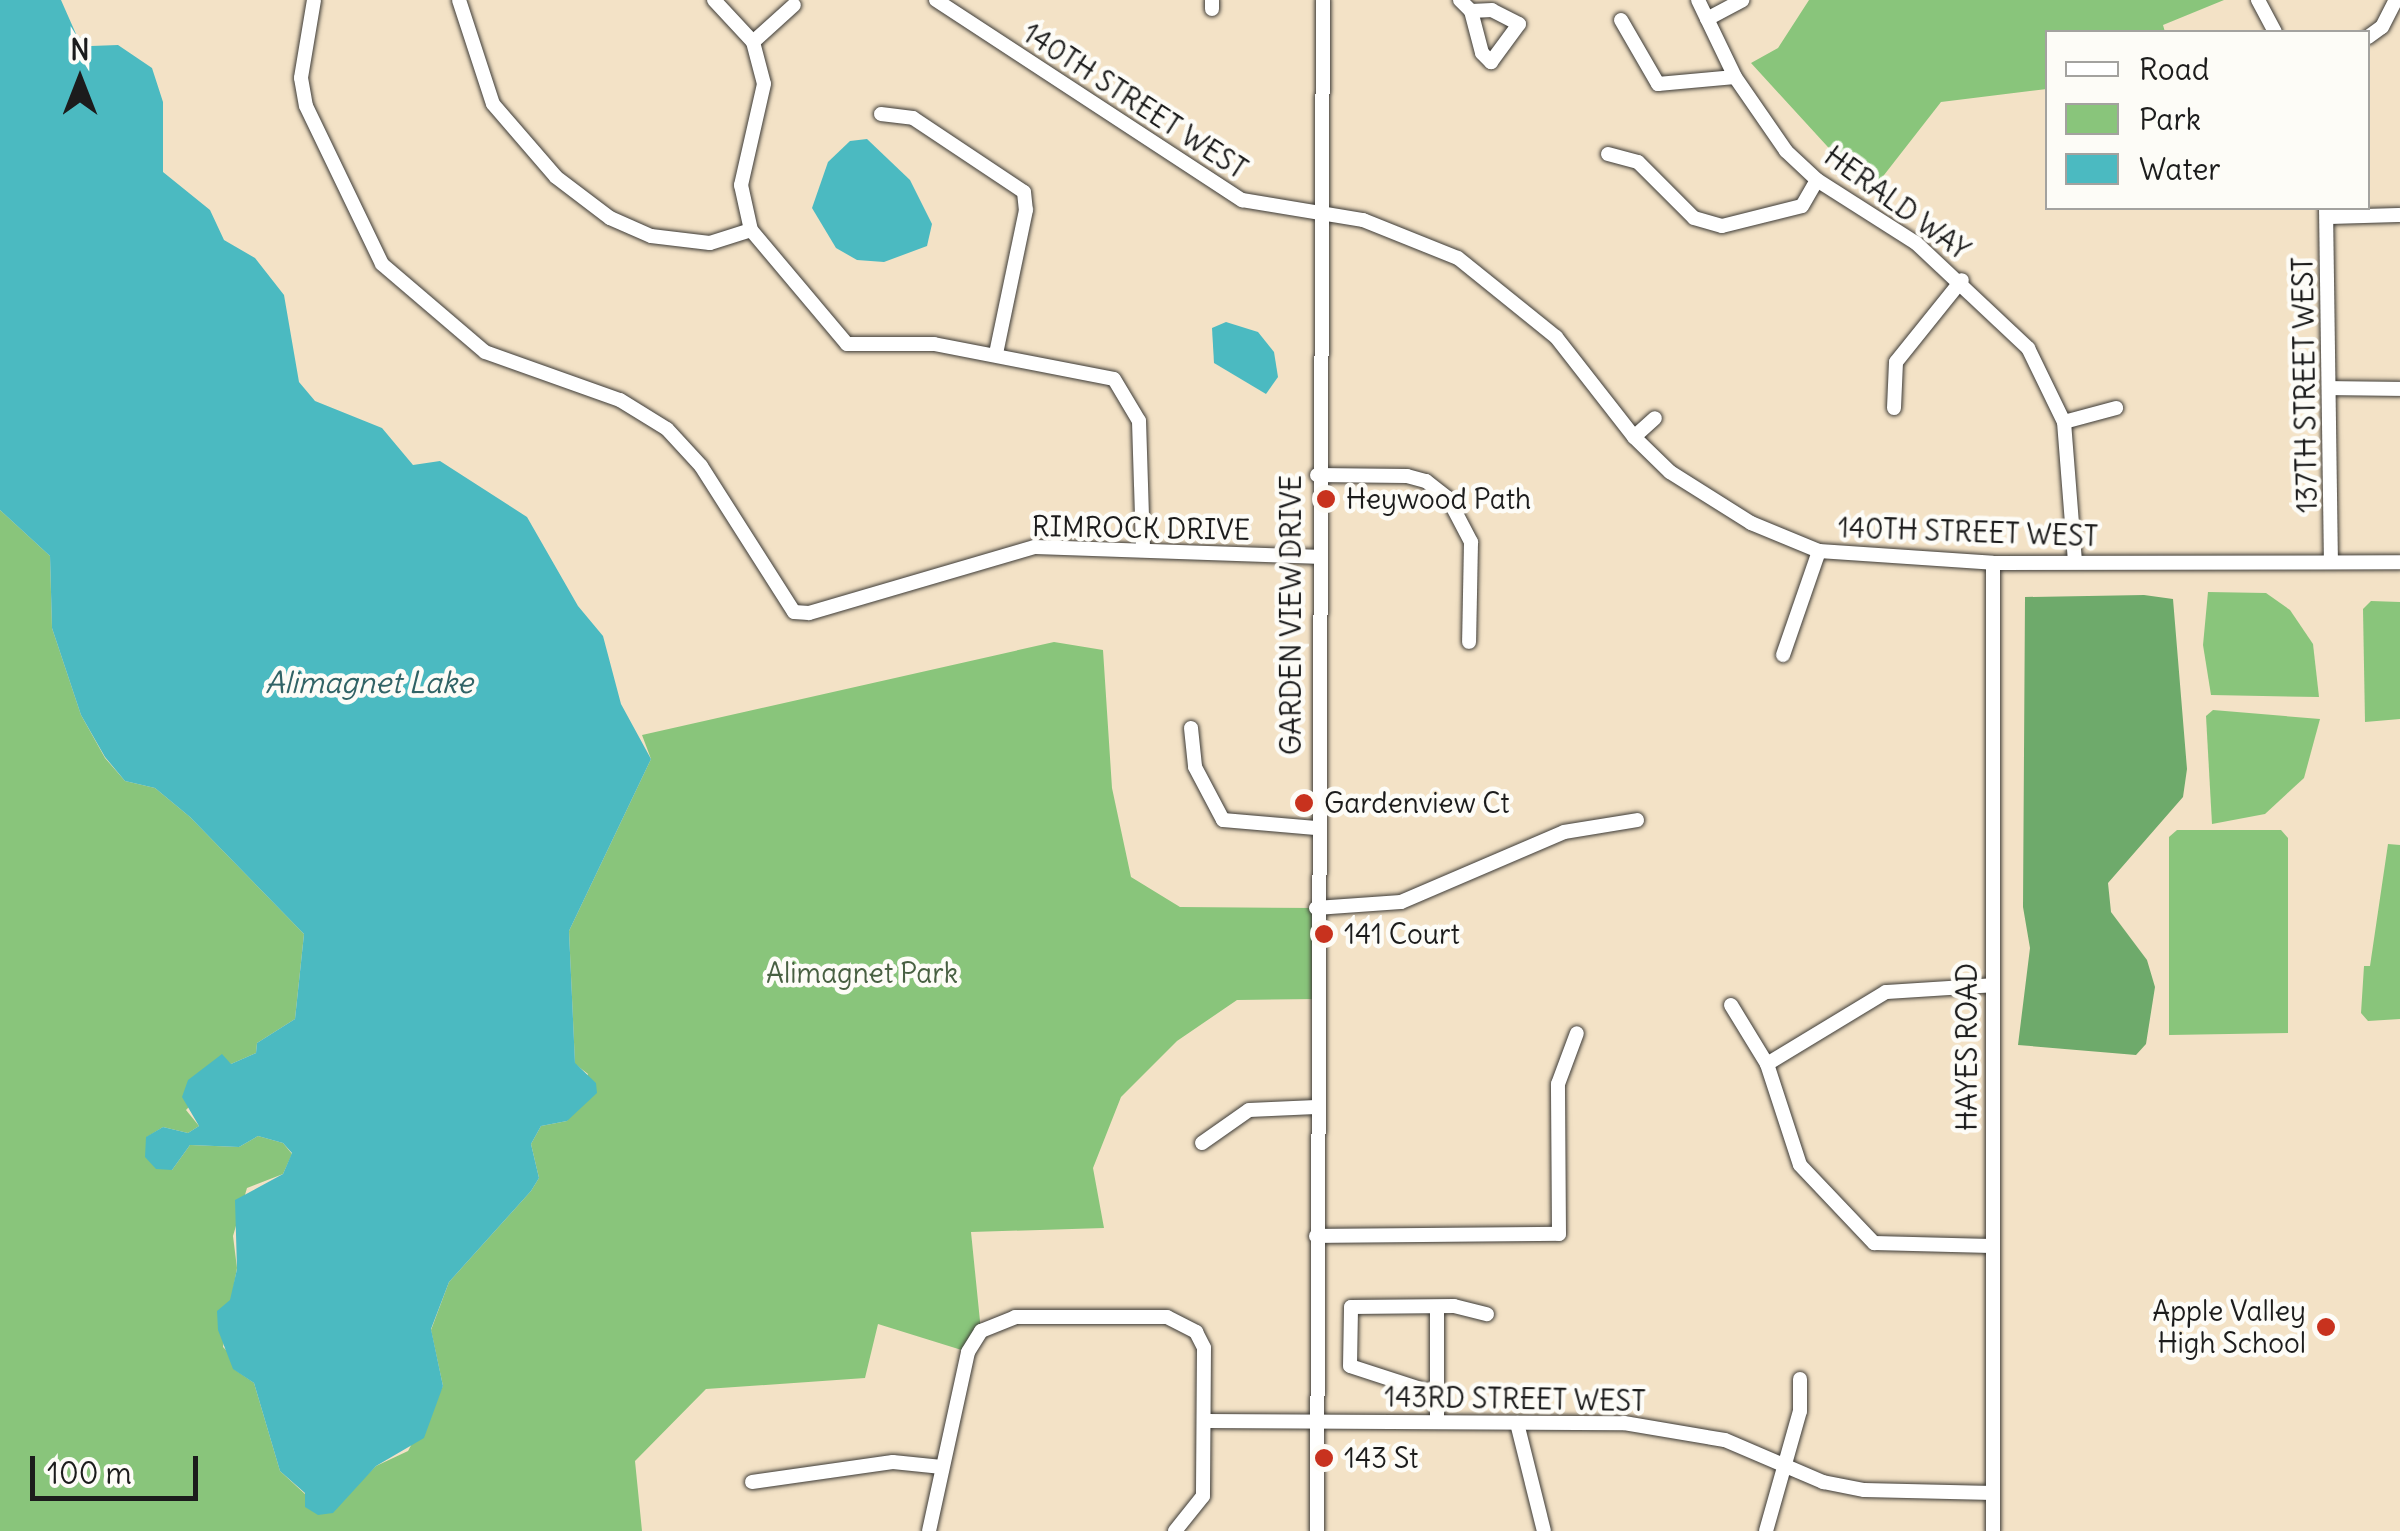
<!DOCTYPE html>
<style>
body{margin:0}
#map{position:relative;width:2400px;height:1531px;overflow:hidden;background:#f3e2c6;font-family:Delius,sans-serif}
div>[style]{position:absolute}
.green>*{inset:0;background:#89c57b}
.forest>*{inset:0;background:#6eaa6b}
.water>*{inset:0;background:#4bbac1}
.roads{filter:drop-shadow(0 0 2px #3c3a36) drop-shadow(0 0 2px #3c3a36)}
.minor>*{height:14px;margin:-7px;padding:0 7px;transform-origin:7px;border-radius:7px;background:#fff}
.dots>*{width:28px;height:28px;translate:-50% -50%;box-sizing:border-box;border:5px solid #fdfcf7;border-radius:50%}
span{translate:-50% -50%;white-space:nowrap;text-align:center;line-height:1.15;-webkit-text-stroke:9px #fdfcf7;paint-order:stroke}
.street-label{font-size:28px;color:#1c1c1c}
.poi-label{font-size:28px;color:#1c1c1c}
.left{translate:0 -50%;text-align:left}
.right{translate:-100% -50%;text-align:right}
.park-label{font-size:28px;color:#486042}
.water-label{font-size:30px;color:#316366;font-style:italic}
.legend{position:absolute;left:2045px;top:30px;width:325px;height:180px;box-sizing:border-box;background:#fdfcf7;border:2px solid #a3a29f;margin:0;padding:12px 18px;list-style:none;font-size:30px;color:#1c1c1c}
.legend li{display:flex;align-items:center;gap:20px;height:50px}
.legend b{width:50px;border:2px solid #a3a29f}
.north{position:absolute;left:30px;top:30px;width:100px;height:100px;-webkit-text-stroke:8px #fdfcf7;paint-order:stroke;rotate:0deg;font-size:28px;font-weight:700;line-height:40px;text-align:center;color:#1c1c1c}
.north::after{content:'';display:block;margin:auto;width:35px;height:45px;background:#1c1c1c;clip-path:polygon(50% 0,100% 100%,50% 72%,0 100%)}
.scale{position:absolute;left:30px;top:1456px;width:168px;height:45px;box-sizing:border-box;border:5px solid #1c1c1c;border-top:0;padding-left:12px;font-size:30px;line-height:35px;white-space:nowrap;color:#1c1c1c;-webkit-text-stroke:8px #fdfcf7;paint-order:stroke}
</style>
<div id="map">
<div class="green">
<i style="clip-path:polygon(1809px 0,2224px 0,2163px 25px,2165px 32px,2048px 32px,2047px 89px,1941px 102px,1870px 193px,1751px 63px,1778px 48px)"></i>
<i style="clip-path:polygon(0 510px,50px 556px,52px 628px,81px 715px,105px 758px,125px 781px,155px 788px,190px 817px,304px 934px,295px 1019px,257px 1043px,256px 1053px,231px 1064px,186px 1110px,199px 1126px,188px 1133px,163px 1127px,147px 1137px,172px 1170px,190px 1145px,239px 1147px,258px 1136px,283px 1143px,292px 1154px,283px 1174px,247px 1188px,233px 1236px,237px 1268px,223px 1347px,235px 1359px,234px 1369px,254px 1383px,280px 1471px,305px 1494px,353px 1489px,376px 1466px,408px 1451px,443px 1386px,431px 1330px,449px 1282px,531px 1191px,539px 1178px,531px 1144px,541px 1126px,567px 1121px,588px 1074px,575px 1064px,569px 931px,651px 759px,642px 735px,1054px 642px,1103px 650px,1112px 788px,1131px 877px,1180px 907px,1316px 908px,1316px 999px,1237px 1000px,1177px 1041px,1121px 1097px,1093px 1168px,1104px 1228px,971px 1232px,981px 1331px,968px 1352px,878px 1324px,865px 1378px,706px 1389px,635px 1461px,642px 1531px,0 1531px)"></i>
<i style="clip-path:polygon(2208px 592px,2266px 593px,2290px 610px,2313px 644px,2319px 697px,2211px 695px,2203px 645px)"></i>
<i style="clip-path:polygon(2371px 601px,2400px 602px,2400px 719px,2365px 722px,2363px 609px)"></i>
<i style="clip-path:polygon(2213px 710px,2320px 719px,2304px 778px,2265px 814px,2212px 824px,2206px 716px)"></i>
<i style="clip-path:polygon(2177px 830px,2281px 830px,2288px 838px,2288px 1033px,2169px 1035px,2169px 837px)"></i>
<i style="clip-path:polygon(2388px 844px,2400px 845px,2400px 1019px,2368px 1021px,2361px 1013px,2364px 966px,2370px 966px)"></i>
</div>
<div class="forest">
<i style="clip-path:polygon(2144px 595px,2173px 599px,2187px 769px,2183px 797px,2108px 883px,2111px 912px,2147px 960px,2155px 987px,2146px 1044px,2136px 1055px,2018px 1045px,2030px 948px,2023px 907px,2025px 597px)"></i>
</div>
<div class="water">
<i style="clip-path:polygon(0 0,61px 0,76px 34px,91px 46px,118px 45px,152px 68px,163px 102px,163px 172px,210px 210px,224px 240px,255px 258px,284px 295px,299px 382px,315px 401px,382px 428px,413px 465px,440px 461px,527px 517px,578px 606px,603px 636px,621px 704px,651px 759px,569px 931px,575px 1063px,596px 1083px,597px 1093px,567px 1121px,541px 1126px,531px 1144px,539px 1178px,531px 1191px,449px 1282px,431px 1329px,443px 1386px,424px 1438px,376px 1466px,333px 1513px,318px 1515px,305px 1507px,305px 1493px,280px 1471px,254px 1383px,233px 1369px,218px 1330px,217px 1311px,230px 1300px,237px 1269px,235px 1200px,283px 1174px,292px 1153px,283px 1143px,258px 1136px,239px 1147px,190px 1145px,172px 1170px,156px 1169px,145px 1157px,146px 1137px,163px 1127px,188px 1133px,199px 1126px,182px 1097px,188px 1080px,222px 1054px,231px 1064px,256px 1053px,257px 1043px,295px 1019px,304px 934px,190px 817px,155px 788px,125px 781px,105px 757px,81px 715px,52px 628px,50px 556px,0 510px)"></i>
<i style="clip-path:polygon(867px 139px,910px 180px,932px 224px,927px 246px,884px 262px,857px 260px,836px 248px,812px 208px,828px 162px,850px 141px)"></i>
<i style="clip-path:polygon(1226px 322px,1258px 332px,1274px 352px,1278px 377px,1266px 394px,1214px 363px,1212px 328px)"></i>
</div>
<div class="roads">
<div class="minor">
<i style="left:314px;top:0;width:79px;rotate:99.5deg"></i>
<i style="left:301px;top:78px;width:28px;rotate:80deg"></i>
<i style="left:306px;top:106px;width:175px;rotate:64.3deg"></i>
<i style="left:382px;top:264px;width:135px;rotate:40.5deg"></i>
<i style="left:485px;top:352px;width:143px;rotate:19.6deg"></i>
<i style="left:620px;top:400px;width:55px;rotate:31.7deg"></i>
<i style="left:667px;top:429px;width:50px;rotate:47.4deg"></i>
<i style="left:701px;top:466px;width:173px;rotate:57.5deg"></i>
<i style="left:794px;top:612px;width:15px;rotate:4deg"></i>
<i style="left:809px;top:613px;width:235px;rotate:-16.3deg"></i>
<i style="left:1035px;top:547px;width:281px;rotate:2deg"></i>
<i style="left:459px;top:0;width:109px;rotate:71.9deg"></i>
<i style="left:493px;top:104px;width:96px;rotate:49.2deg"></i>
<i style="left:556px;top:177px;width:68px;rotate:37.2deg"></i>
<i style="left:610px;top:218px;width:45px;rotate:23.7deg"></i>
<i style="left:651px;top:236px;width:59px;rotate:6.8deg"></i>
<i style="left:710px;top:243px;width:43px;rotate:-17.6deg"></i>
<i style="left:714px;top:0;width:57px;rotate:47.1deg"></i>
<i style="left:753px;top:42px;width:43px;rotate:75.3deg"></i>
<i style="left:764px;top:84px;width:104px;rotate:102.8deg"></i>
<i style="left:741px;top:185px;width:46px;rotate:77.5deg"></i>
<i style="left:751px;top:230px;width:149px;rotate:49.9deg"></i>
<i style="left:847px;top:344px;width:87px"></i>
<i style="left:934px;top:344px;width:183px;rotate:11deg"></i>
<i style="left:1114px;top:379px;width:49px;rotate:59.2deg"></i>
<i style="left:1139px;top:421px;width:129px;rotate:88.2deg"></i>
<i style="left:936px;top:0;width:366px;rotate:33.2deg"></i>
<i style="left:1242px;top:200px;width:123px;rotate:9.4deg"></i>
<i style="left:1363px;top:220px;width:102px;rotate:21.8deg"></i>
<i style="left:1458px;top:258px;width:126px;rotate:38.9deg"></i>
<i style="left:1556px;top:337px;width:127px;rotate:52deg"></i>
<i style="left:1634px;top:437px;width:50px;rotate:44.2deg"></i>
<i style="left:1670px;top:472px;width:96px;rotate:32.2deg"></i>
<i style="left:1751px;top:523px;width:74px;rotate:22.4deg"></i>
<i style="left:1819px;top:551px;width:174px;rotate:3.9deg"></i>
<i style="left:1993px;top:563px;width:407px;rotate:-0.1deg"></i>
<i style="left:1460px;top:0;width:16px;rotate:45deg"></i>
<i style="left:1471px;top:11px;width:43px;rotate:75.3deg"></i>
<i style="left:1482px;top:53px;width:13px;rotate:45deg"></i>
<i style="left:1491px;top:62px;width:47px;rotate:-53.6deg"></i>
<i style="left:1519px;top:24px;width:30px;rotate:-153deg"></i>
<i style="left:1492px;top:10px;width:21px;rotate:177deg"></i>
<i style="left:1698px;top:0;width:85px;rotate:64.3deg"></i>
<i style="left:1735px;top:77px;width:90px;rotate:55.4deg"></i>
<i style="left:1786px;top:151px;width:42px;rotate:43.1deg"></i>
<i style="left:1817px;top:180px;width:117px;rotate:32.5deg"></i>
<i style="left:1916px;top:243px;width:154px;rotate:43.2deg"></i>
<i style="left:2028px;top:348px;width:82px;rotate:64.1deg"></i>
<i style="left:2064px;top:422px;width:140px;rotate:85.5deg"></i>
<i style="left:2258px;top:0;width:36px;rotate:62deg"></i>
<i style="left:1212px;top:9px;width:9px;rotate:-90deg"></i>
<i style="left:1707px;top:19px;width:40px;rotate:-28deg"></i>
<i style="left:1621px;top:20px;width:74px;rotate:60deg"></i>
<i style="left:1658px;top:84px;width:77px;rotate:-5.2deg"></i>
<i style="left:2368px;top:37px;width:17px;rotate:-36deg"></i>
<i style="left:2382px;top:27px;width:30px;rotate:-63deg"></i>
<i style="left:753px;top:42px;width:55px;rotate:-42.1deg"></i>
<i style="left:881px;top:114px;width:32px;rotate:7deg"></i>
<i style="left:913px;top:118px;width:133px;rotate:33.7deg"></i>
<i style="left:1024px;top:192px;width:18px;rotate:84deg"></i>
<i style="left:1026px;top:210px;width:147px;rotate:101.8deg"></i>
<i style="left:1608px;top:154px;width:31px;rotate:15deg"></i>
<i style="left:1638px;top:162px;width:79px;rotate:45deg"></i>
<i style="left:1694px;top:218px;width:29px;rotate:16deg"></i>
<i style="left:1722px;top:226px;width:82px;rotate:-14deg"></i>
<i style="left:1802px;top:206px;width:30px;rotate:-60deg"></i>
<i style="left:2326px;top:208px;width:354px;rotate:89.2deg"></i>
<i style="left:2328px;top:217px;width:72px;rotate:-1.6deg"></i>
<i style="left:2330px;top:388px;width:70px;rotate:0.8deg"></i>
<i style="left:1894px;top:408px;width:46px;rotate:-87.5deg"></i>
<i style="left:1896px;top:362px;width:105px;rotate:-51.2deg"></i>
<i style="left:2064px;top:422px;width:54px;rotate:-15.1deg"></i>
<i style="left:1634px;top:437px;width:28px;rotate:-42deg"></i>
<i style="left:1317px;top:475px;width:90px;rotate:0.6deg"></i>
<i style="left:1407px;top:476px;width:20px;rotate:15deg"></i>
<i style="left:1426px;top:481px;width:28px;rotate:38deg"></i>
<i style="left:1448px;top:498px;width:50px;rotate:62.4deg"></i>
<i style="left:1471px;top:542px;width:100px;rotate:91.1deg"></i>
<i style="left:1993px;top:563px;width:968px;rotate:90deg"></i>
<i style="left:1783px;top:655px;width:110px;rotate:-70.9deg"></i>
<i style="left:1191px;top:728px;width:39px;rotate:84deg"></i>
<i style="left:1195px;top:767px;width:60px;rotate:62.2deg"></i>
<i style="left:1223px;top:820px;width:93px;rotate:4.9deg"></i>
<i style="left:1316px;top:908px;width:85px;rotate:-4deg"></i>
<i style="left:1401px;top:902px;width:177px;rotate:-23.2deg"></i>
<i style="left:1564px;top:832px;width:74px;rotate:-9.3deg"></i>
<i style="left:1731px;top:1005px;width:69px;rotate:58.6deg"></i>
<i style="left:1767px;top:1064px;width:106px;rotate:71.9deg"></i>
<i style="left:1800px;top:1165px;width:108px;rotate:46.5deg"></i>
<i style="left:1874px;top:1243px;width:117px;rotate:1.5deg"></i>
<i style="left:1767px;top:1064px;width:139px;rotate:-31.2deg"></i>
<i style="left:1886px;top:992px;width:107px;rotate:-3.7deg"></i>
<i style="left:1202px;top:1143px;width:57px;rotate:-35.1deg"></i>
<i style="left:1249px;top:1110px;width:67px;rotate:-2.6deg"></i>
<i style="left:1316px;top:1236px;width:243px;rotate:-0.5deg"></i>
<i style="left:1559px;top:1234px;width:150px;rotate:-90.4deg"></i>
<i style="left:1558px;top:1084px;width:54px;rotate:-69.6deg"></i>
<i style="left:1437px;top:1309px;width:113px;rotate:90deg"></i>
<i style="left:1436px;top:1394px;width:90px;rotate:-162deg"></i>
<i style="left:1350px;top:1366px;width:59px;rotate:-89deg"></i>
<i style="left:1351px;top:1307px;width:103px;rotate:-0.6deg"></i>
<i style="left:1454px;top:1306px;width:34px;rotate:14deg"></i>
<i style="left:1205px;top:1421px;width:419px;rotate:0.3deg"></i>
<i style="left:1624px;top:1423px;width:102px;rotate:9.6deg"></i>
<i style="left:1725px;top:1440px;width:107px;rotate:23.2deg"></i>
<i style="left:1823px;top:1482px;width:42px;rotate:11deg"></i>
<i style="left:1864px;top:1490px;width:129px;rotate:1.3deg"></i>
<i style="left:1517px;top:1423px;width:111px;rotate:76deg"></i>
<i style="left:752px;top:1482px;width:142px;rotate:-8.1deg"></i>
<i style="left:893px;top:1462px;width:49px;rotate:5.8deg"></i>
<i style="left:929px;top:1531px;width:183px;rotate:-77.7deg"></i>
<i style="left:968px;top:1352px;width:25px;rotate:-58deg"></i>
<i style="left:981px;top:1331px;width:37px;rotate:-22deg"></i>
<i style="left:1015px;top:1317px;width:152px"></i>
<i style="left:1167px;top:1317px;width:33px;rotate:27deg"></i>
<i style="left:1196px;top:1332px;width:18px;rotate:63deg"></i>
<i style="left:1204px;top:1348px;width:148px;rotate:90.4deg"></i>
<i style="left:1203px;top:1496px;width:45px;rotate:128.7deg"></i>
<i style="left:1317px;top:1531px;width:1531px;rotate:-89.78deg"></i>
<i style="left:1766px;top:1531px;width:125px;rotate:-74.2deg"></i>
<i style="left:1800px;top:1411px;width:32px;rotate:-90deg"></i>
</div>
</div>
<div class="dots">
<i style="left:1326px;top:499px;background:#c8321e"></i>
<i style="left:1304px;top:803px;background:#c8321e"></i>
<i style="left:1324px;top:934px;background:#c8321e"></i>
<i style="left:2326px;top:1327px;background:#c8321e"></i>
<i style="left:1324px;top:1458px;background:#c8321e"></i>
</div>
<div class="street-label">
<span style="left:1135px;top:101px;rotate:33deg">140TH STREET WEST</span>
<span style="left:1897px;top:203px;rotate:36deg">HERALD WAY</span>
<span style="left:2305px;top:385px;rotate:-91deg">137TH STREET WEST</span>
<span style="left:1141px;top:528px;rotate:1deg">RIMROCK DRIVE</span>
<span style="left:1968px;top:532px;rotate:2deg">140TH STREET WEST</span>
<span style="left:1291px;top:615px;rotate:-90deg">GARDEN VIEW DRIVE</span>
<span style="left:1967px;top:1047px;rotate:-90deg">HAYES ROAD</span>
<span style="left:1515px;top:1399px;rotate:1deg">143RD STREET WEST</span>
</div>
<div class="poi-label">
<span class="left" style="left:1346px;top:499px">Heywood Path</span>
<span class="left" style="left:1324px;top:803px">Gardenview Ct</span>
<span class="left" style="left:1344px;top:934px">141 Court</span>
<span class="right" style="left:2306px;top:1327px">Apple Valley<br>High School</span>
<span class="left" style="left:1344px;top:1458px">143 St</span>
</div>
<div class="park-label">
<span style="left:862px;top:973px">Alimagnet Park</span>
</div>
<div class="water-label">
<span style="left:369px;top:682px">Alimagnet Lake</span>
</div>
<ul class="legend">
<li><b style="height:12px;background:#fff"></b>Road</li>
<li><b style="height:28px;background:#89c57b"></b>Park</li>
<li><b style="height:28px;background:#4bbac1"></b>Water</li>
</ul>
<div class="north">N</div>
<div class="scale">100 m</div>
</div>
